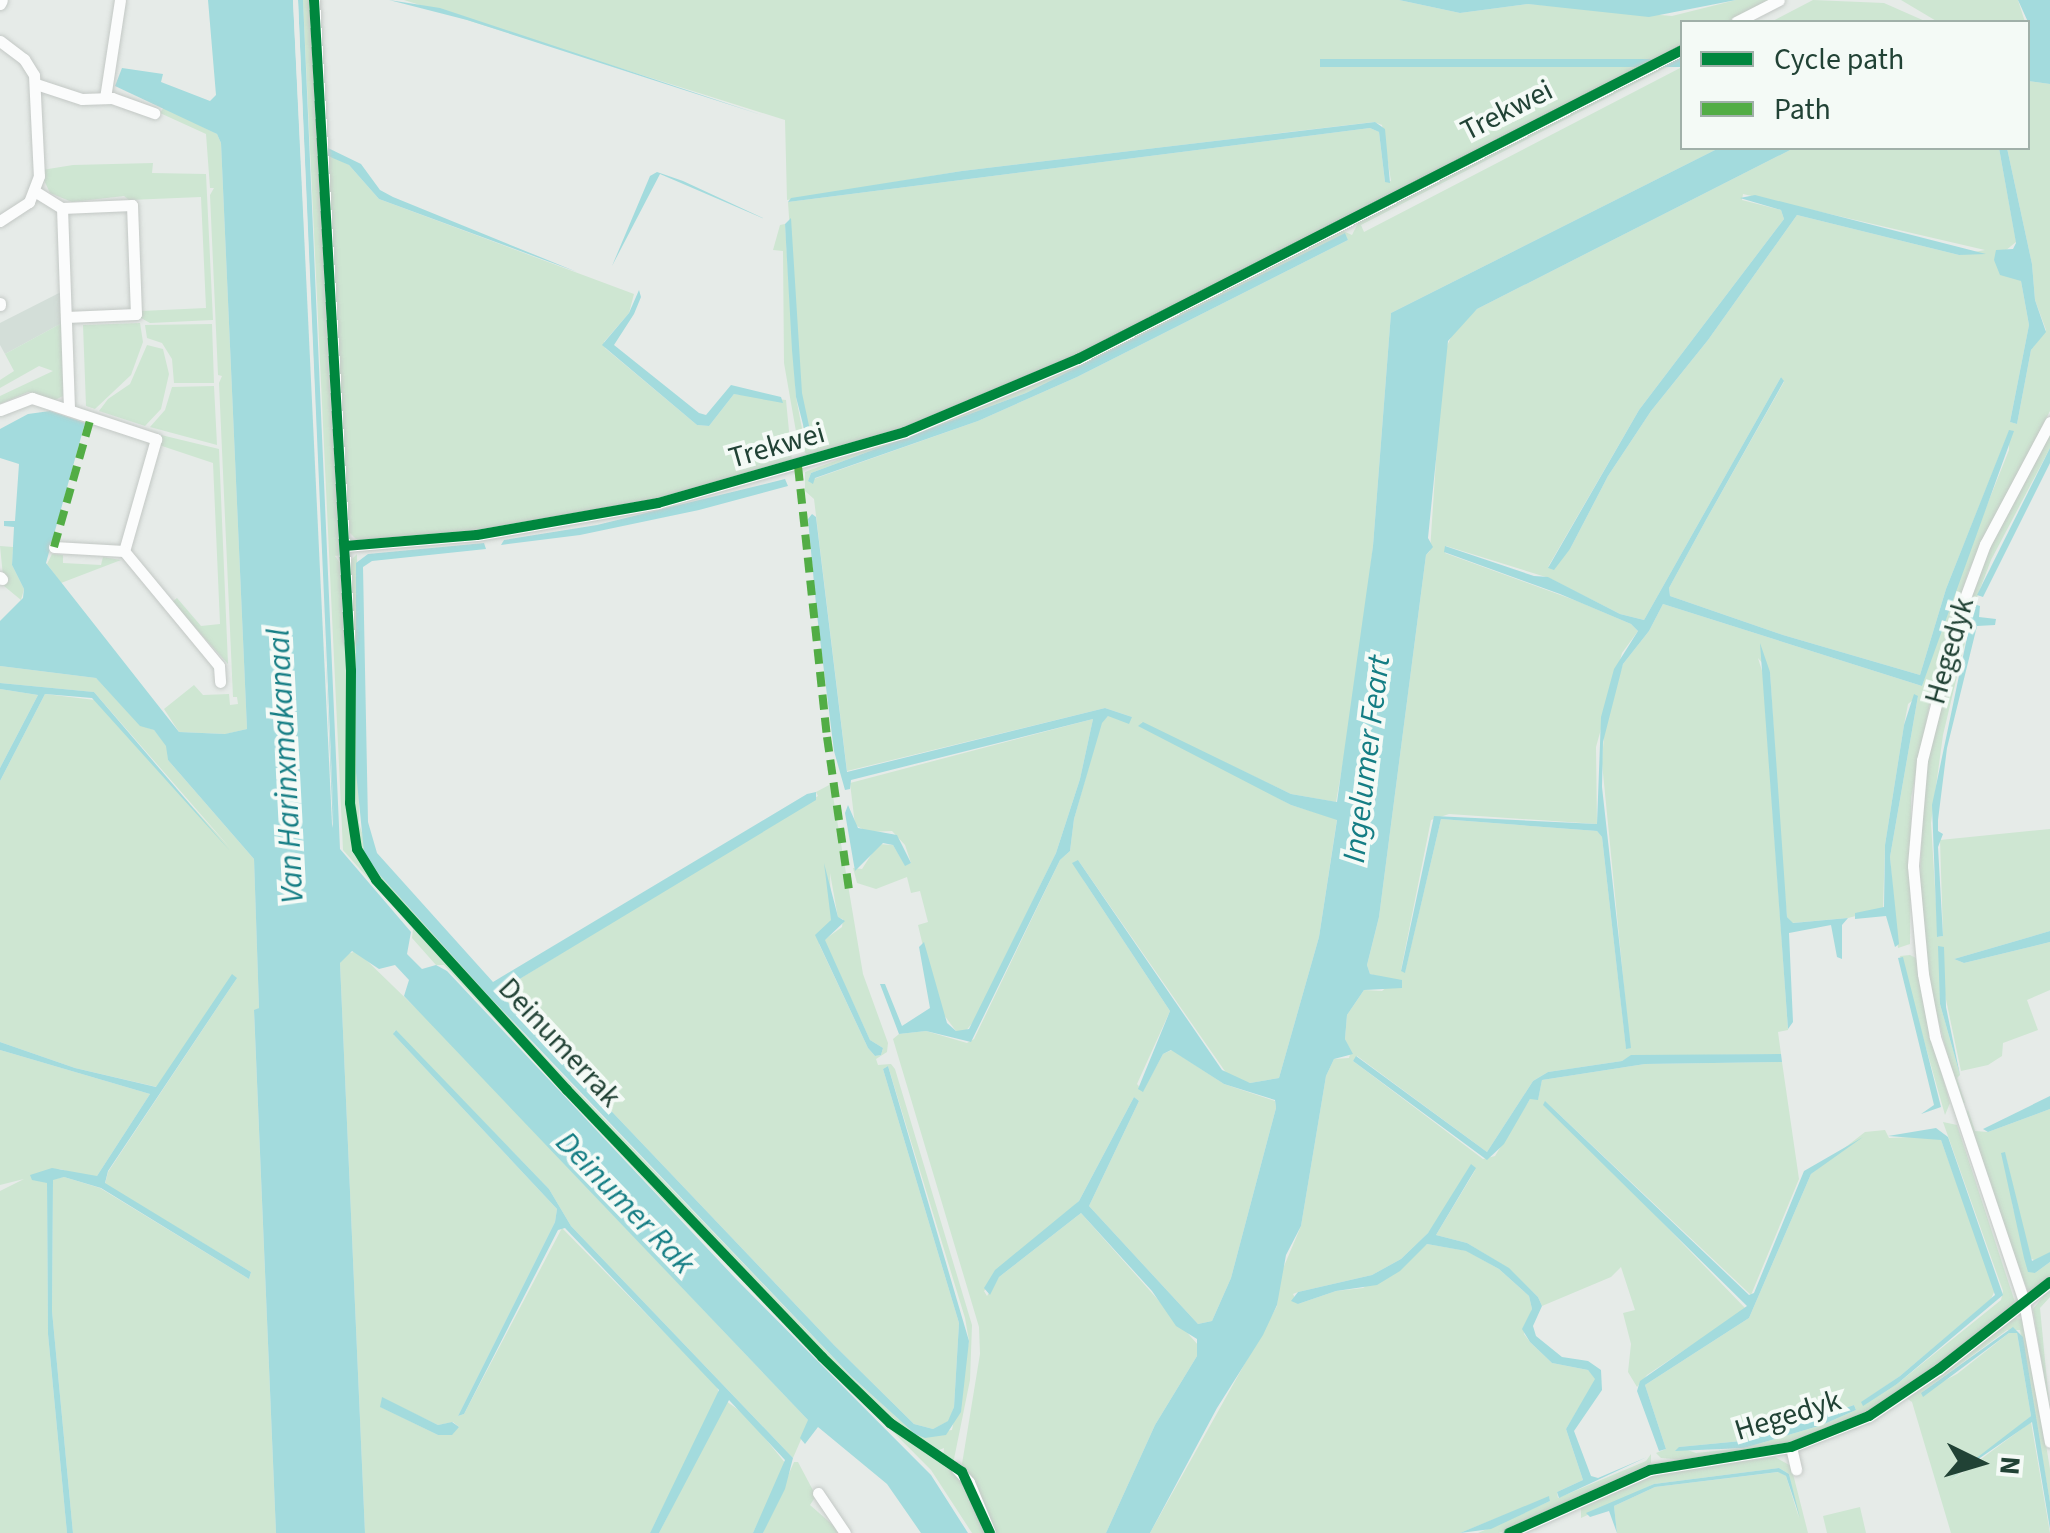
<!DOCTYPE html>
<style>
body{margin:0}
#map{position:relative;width:2050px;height:1533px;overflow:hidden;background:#e6ebe8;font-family:"Source Sans 3",sans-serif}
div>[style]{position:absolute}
.built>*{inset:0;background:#d3ded8}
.green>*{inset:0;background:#cee6d2}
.water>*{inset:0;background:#a3dbdd;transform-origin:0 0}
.pier>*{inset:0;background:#e6ebe8}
.roads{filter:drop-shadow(0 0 2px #c3c8c5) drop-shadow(0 0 2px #c3c8c5)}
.minor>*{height:11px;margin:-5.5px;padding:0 5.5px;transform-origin:5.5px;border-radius:5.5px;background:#fbfcfc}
.quiet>*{height:8px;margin-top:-4px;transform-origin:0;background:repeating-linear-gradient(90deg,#52ad45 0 15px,transparent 0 23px)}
.cycleway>*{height:10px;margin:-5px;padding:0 5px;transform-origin:5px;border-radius:5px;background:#00873e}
span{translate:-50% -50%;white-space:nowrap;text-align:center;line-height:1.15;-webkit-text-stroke:8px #f4faf6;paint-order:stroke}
.street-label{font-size:30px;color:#214235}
.water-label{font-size:32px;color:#147d84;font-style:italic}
.legend{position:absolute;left:1680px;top:20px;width:350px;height:130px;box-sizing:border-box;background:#f4faf6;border:2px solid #a0b0a9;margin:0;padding:12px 18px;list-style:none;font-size:30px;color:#214235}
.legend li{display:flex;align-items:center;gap:20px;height:50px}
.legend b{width:50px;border:2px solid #a0b0a9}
.north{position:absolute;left:1930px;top:1413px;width:100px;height:100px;-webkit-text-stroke:8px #f4faf6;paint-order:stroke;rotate:95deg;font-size:28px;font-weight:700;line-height:40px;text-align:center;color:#214235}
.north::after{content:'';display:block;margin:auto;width:35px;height:45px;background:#214235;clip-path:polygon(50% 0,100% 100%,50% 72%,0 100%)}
</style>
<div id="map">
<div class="built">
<i style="clip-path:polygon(61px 292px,62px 323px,5px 354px,0 345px,0 323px)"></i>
</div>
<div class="green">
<i style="clip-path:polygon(303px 0,311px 0,328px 368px,342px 555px,335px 556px,340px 563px,348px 656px,347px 803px,355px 850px,375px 882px,574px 1101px,820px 1358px,889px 1425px,958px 1473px,986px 1533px,972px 1533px,931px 1470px,665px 1202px,444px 965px,436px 965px,412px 938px,413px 929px,343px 850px)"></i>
<i style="clip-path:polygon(404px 0,1399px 0,1460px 13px,1528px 4px,1672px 16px,1736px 0,1772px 0,1728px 22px,1682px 22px,1682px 46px,1118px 336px,936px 417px,809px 458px,798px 443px,784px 363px,783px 251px,773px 250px,780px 225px,785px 224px,796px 397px,804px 439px,788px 202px,1370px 128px,1379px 132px,1385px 182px,1391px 181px,1382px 125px,1374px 122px,962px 171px,787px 200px,785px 120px)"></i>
<i style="clip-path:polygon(1813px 0,1884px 3px,1927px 22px,1771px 22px)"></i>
<i style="clip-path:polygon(1901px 0,2018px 0,2025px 22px,1938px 22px)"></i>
<i style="clip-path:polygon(evenodd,1682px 53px,1682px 59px,1361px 225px,1364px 232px,1682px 67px,1682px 148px,1719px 148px,1391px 313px,1373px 546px,1356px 689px,1336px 802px,1291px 794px,1140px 722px,1291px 805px,1337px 819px,1319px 937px,1279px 1078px,1250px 1083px,1229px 1077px,1078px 860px,1084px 881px,1170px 1011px,1137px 1084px,1143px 1091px,1163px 1054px,1172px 1050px,1224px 1084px,1275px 1101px,1276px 1108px,1231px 1278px,1212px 1321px,1198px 1324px,1089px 1206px,1139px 1101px,1134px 1097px,1079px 1201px,984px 1291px,987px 1296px,999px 1277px,1081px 1213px,1199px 1346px,1197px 1356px,1155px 1425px,1106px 1533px,994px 1533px,962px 1464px,980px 1354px,979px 1327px,893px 1039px,899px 1034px,926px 1031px,967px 1043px,974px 1039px,1060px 860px,1070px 851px,1074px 819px,1101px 723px,1108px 716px,1132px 717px,1105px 708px,847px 771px,814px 499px,805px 491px,805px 472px,951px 418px,1341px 230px,1352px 235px,1360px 219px,1682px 53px,1345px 234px,1348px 240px,1077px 377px,978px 421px,808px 481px,811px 473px,1026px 393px,1345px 234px)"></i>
<i style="clip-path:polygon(evenodd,2028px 81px,2050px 84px,2050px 411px,1968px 572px,1931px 698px,1911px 798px,1910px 944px,1898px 948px,1890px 857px,1918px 696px,1908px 704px,1904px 725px,1885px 845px,1883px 909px,1848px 918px,1792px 923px,1787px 917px,1782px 864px,1770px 672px,1758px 658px,1763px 674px,1788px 1030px,1778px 1032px,1781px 1054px,1631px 1056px,1622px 1061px,1548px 1072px,1533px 1081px,1487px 1152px,1357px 1056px,1353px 1061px,1483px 1159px,1495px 1156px,1530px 1099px,1538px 1099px,1542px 1080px,1645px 1064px,1782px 1062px,1799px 1179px,1751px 1295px,1546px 1102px,1746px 1309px,1647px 1375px,1637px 1387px,1628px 1372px,1631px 1344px,1623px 1313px,1635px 1310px,1621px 1267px,1611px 1277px,1542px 1306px,1538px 1297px,1508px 1268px,1467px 1243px,1436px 1235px,1476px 1169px,1428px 1233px,1401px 1259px,1372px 1275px,1298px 1292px,1293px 1294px,1298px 1304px,1336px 1291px,1363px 1288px,1427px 1244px,1467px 1251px,1499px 1269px,1529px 1296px,1532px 1309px,1524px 1334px,1530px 1342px,1552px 1363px,1588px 1370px,1596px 1379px,1566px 1429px,1583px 1480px,1557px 1492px,1558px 1498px,1646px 1461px,1651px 1454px,1651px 1463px,1499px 1533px,1478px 1533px,1550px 1501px,1549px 1497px,1460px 1533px,1150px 1533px,1277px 1306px,1279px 1278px,1301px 1226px,1326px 1076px,1334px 1059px,1349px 1058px,1351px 1051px,1345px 1039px,1347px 1015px,1364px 990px,1382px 991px,1394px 981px,1370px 974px,1367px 965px,1379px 917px,1426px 555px,1430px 551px,1443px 355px,1455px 328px,1477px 309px,1794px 148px,1999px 148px,2016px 242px,1994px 260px,2021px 281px,2029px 325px,2010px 422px,2017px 424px,2031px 350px,2046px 330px,2035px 300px,2032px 264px,2007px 148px,2028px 148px,2028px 81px,1743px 194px,1985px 250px,1959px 255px,1797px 215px,1708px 340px,1651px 411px,1608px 476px,1570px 549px,1548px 567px,1639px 410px,1784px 219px,1781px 210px,1742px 200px,1743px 194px,2028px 81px,1781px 377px,1784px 382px,1706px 520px,1669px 588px,1670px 596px,1783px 635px,1920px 675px,1946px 589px,2009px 431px,2009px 450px,1946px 608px,1922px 686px,1663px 604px,1649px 631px,1623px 664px,1605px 720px,1602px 763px,1630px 1048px,1626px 1048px,1602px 837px,1597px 831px,1441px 819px,1405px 972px,1401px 970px,1431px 820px,1449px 814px,1597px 824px,1596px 747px,1622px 653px,1638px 631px,1631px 624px,1577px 601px,1445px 553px,1446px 546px,1549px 578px,1620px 614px,1644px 620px,1781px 377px)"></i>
<i style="clip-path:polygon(164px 107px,217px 134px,221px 143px,247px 729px,226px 734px,179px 732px,164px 709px,194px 685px,203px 695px,229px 694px,230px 705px,238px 704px,237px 697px,233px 697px,219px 383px,222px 376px,218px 375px,210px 195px,214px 188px,210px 188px,206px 134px,160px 113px)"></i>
<i style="clip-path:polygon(326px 152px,349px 165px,379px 199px,634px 294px,629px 313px,604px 342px,605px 348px,697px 425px,709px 426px,734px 394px,786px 400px,792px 462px,700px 490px,532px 523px,363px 542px,356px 539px,346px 529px)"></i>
<i style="clip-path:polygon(153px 163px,152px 173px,206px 174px,213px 320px,150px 323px,141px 318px,141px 311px,206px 308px,201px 197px,129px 200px,124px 196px,72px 202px,50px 193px,42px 176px,42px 170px,73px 165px)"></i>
<i style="clip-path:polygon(62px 323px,63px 396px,55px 400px,28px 392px,0 404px,0 396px,53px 371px,39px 366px,0 388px,0 380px,14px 371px,5px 354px)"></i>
<i style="clip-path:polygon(140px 323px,143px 342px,131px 375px,95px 409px,86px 406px,83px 325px)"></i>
<i style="clip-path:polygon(212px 324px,214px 383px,174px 383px,172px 359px,162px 343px,147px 338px,145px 325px)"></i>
<i style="clip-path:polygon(147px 345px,163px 349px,169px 374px,161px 409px,145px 426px,99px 411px,108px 399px,130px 384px)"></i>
<i style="clip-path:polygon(214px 386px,217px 445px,150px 427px,165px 410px,172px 387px)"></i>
<i style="clip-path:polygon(2050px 433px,2050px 448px,1991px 560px,1974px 605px,1943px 735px,1931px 823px,1938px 937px,1943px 936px,1940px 840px,2050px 829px,2050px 931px,1954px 959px,1964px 963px,2050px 942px,2050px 990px,2027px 1000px,2038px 1030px,2003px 1043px,2002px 1056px,1988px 1065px,1961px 1071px,1944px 990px,1940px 1004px,1960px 1075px,1957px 1078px,1965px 1103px,1960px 1103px,1930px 988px,1919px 894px,1925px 769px,1961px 623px,1984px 559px)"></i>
<i style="clip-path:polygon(161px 435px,219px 449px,228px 664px,172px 602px,177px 598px,201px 626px,220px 624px,213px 463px,159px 445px)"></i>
<i style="clip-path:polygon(0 546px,13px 547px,12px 565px,24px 589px,21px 600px,4px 586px)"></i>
<i style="clip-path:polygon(52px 554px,63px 555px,63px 563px,101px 565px,103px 557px,121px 560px,61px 583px,47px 564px)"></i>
<i style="clip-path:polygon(evenodd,357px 554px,359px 823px,372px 865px,547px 1059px,851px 1376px,915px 1434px,952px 1430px,969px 1341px,965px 1318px,888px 1066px,883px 1069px,959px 1323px,954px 1407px,949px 1421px,933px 1429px,914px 1424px,834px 1345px,498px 992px,818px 796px,816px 792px,831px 784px,863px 974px,888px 1043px,887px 1052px,876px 1059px,878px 1065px,891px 1064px,895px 1069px,972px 1325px,970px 1380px,953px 1464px,943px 1458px,944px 1448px,934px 1452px,892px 1421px,824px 1355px,569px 1088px,367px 864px,356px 834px,352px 803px,349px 562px,357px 554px,830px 873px,838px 918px,843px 919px,842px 927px,824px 940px,870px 1040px,883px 1048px,881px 1055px,875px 1056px,868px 1048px,819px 944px,831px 920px,830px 873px)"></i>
<i style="clip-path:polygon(0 666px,96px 678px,140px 725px,154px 730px,167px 746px,168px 760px,254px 859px,259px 1008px,254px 1011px,276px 1533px,73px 1533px,52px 1311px,53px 1179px,64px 1177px,100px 1188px,249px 1279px,251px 1272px,105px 1184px,108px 1172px,237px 978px,157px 1087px,75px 1068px,0 1042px,0 781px,45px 694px,95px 700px,231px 849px,94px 692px,0 683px)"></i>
<i style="clip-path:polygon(0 689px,38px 695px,0 768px)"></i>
<i style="clip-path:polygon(1093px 719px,1080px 779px,1056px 853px,974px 1021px,964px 1033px,956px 1031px,944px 1015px,922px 942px,918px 925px,928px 922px,920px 891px,911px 893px,907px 877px,876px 889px,857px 883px,853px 868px,862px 869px,878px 844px,893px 845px,905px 865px,911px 863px,905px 845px,892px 831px,868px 832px,855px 825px,850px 783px)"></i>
<i style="clip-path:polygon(evenodd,357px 951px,427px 1019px,809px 1421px,793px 1458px,571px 1226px,549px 1189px,395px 1030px,394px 1035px,557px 1209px,555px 1222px,458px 1416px,464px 1414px,562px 1228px,717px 1386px,719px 1395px,650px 1533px,365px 1533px,340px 963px,347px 954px,357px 951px,382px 1398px,438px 1425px,453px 1422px,459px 1427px,438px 1435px,381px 1407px,382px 1398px)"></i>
<i style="clip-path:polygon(1910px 955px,1916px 958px,1928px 1026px,1950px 1103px,1945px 1115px,1900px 956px)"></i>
<i style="clip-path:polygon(0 1050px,150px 1094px,97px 1176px,89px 1178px,60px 1169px,39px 1179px,47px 1182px,48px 1334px,67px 1533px,0 1533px,0 1191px,24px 1179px,0 1185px)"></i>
<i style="clip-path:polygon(2050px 1109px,2050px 1252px,2038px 1262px,2030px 1258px,2005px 1153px,2013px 1208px,2035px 1273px,2050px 1262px,2050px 1277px,2028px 1292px,1963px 1116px,1968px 1110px,1975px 1131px,1988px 1132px)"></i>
<i style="clip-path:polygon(evenodd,1943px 1122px,1957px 1125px,2015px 1302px,1937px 1365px,1867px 1411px,1790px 1443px,1685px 1460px,1661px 1458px,1656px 1453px,1666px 1449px,1645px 1385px,1749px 1318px,1811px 1174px,1865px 1132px,1885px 1130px,1889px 1138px,1934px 1136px,1941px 1140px,1995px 1290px,1991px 1299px,1900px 1376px,1862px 1402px,1897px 1384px,2001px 1300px,2003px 1291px,1943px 1122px,1854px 1405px,1856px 1410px,1822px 1425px,1744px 1448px,1696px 1453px,1679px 1447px,1752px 1440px,1854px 1405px)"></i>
<i style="clip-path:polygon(2050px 1288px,2050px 1297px,2040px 1308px,2050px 1413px,2033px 1309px)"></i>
<i style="clip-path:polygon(2013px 1318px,2023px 1319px,2028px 1336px,2050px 1469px,2050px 1502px,2020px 1330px,2007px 1330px,1921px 1393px,1957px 1374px,2009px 1333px,2017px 1333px,2031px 1416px,1950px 1482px,2031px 1422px,2050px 1533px,1951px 1533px,1912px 1402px,1906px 1398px)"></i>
<i style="clip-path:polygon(726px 1401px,747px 1416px,786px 1464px,753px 1533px,659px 1533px)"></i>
<i style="clip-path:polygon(1775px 1457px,1791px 1466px,1808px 1533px,1617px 1533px,1614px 1506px,1655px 1487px,1779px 1472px,1786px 1476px,1799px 1518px,1789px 1474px,1779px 1468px,1654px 1484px,1581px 1518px,1581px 1505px,1651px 1474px)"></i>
<i style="clip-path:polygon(794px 1462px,798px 1462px,816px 1496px,810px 1505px,842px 1533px,763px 1533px)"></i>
<i style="clip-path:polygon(1860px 1507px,1866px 1533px,1827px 1533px,1823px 1516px)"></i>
</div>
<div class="water">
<i style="clip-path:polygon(208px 0,293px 0,334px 827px,298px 0,303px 0,340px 849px,411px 932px,407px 954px,422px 969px,436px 965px,447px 971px,736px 1279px,931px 1475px,968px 1533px,921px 1533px,887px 1484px,818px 1427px,805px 1444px,800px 1438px,808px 1420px,404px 996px,409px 980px,395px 965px,379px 969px,352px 951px,340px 963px,365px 1533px,276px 1533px,254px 1010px,259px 1008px,254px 859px,168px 760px,166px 746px,154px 730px,140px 726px,96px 678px,0 666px,0 621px,23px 598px,24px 589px,12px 565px,14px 527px,4px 526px,4px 521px,15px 521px,19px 464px,0 458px,0 429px,28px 414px,50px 411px,85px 423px,46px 563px,179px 732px,225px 734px,247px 729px,221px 143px,217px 134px,115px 86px,122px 68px,163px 74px,161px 82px,210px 101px,216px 95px)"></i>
<i style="clip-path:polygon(389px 0,440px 8px,771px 118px,467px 20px)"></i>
<i style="clip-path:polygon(1399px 0,1736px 0,1649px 17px,1528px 4px,1460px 13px)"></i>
<i style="clip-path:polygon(2018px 0,2050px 0,2050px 84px,2028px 81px,2028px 22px)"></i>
<i style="left:1682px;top:59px;width:8px;height:362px;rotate:90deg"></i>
<i style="clip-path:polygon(1375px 122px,1385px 129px,1390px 183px,1385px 182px,1379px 132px,1370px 128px,788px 202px,791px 198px,962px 171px)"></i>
<i style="clip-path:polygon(328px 148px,361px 164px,380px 190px,393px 197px,577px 272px,379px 199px,349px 165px,328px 156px)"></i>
<i style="clip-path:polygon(1719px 148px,1794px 148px,1477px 309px,1448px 341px,1428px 538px,1433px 547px,1426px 555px,1379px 917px,1367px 965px,1370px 974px,1402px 980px,1402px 988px,1364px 990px,1347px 1015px,1345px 1039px,1353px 1054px,1334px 1059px,1326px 1076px,1301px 1226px,1286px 1255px,1277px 1305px,1263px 1335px,1217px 1408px,1150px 1533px,1106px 1533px,1155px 1425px,1197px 1356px,1197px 1339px,1176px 1326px,1152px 1291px,1081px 1213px,999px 1277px,990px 1295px,984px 1288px,995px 1270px,1079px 1201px,1134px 1097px,1139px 1101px,1089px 1206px,1198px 1324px,1212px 1321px,1231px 1278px,1276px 1108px,1275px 1100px,1224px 1084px,1171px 1050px,1163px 1054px,1143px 1092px,1138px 1089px,1170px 1011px,1072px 863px,1078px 860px,1222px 1070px,1250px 1083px,1279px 1078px,1319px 937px,1337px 820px,1291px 805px,1138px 726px,1143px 722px,1291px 794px,1337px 802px,1373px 546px,1391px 313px)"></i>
<i style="clip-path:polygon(1999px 148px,2007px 148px,2032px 264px,2035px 300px,2046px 332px,2031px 350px,2017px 424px,2010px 422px,2029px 325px,2021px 281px,2000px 275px,1994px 260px,1996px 250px,2013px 249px,2016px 243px)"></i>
<i style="clip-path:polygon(657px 172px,683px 181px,767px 220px,660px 174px,612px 266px,650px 176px)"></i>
<i style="clip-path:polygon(1755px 195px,1986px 254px,1959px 255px,1797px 215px,1708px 340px,1651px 411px,1608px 476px,1570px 549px,1554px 570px,1548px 568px,1639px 410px,1784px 219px,1781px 210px,1740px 198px)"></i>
<i style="clip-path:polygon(791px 218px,802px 393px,811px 435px,807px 440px,796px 397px,792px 350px,785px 224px)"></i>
<i style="clip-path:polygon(1345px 233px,1348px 240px,1077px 377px,978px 421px,815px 478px,813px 484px,808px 481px,811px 473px,1026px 393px)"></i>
<i style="clip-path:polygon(639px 290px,641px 297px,634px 314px,614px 345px,699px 413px,706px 415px,731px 385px,781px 397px,783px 403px,734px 394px,709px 426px,697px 425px,602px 345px,629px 313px)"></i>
<i style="clip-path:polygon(1781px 377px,1784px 381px,1706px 520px,1669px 588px,1670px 596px,1783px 635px,1920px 675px,1946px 589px,2009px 430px,2014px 431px,1922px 686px,1663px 604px,1649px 631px,1623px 664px,1603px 742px,1602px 787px,1631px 1048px,1626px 1049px,1602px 837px,1597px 831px,1441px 819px,1405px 973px,1401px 971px,1434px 816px,1597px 824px,1601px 717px,1614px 669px,1638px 631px,1631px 624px,1560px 594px,1444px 552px,1445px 546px,1534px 576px,1548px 577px,1620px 614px,1644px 620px)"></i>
<i style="clip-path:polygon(2050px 448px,2050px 463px,1983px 597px,1977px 595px)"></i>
<i style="clip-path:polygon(785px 479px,788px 486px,699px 510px,580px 535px,501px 545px,504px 540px,597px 525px)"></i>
<i style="clip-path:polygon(812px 514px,816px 517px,847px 772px,1105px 708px,1132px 717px,1129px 724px,1108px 716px,1102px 723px,1074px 819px,1070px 851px,1060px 860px,971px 1042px,926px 1031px,899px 1034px,880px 984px,885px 984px,902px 1026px,930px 1008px,919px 947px,924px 942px,947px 1023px,956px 1031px,969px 1029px,1056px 853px,1080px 779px,1093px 719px,851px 780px,850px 789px,845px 790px,834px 751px,817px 615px,808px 519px)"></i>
<i style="clip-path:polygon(484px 543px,486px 549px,372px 561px,363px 567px,368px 822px,377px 853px,493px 982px,807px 794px,816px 792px,816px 800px,498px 992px,834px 1345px,914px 1424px,933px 1429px,948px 1421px,954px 1407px,959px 1323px,883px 1069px,888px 1066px,969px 1341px,961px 1412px,946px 1435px,925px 1438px,915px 1434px,851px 1376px,487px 994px,379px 874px,364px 852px,356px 772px,356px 563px,368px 554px)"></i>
<i style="clip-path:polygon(1974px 604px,1980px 606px,1979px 617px,1996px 619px,1995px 625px,1977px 626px,1947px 748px,1938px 820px,1938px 831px,1943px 834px,1938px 847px,1943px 936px,1937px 937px,1932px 805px)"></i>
<i style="clip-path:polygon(1760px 643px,1770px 672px,1787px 917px,1793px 923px,1848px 918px,1842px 925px,1842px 959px,1837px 957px,1831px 925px,1789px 933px,1793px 1022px,1788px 1029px)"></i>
<i style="clip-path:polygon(0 683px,94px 692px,230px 851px,92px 698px,45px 694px,0 781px,0 768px,38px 695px,0 689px)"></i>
<i style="clip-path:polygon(1914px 694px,1918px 696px,1890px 857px,1899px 944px,1895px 947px,1886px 916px,1855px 919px,1855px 913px,1884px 907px,1885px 845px,1904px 725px)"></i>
<i style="clip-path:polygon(848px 805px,858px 828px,897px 835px,911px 863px,905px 866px,893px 845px,883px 843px,855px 871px,845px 813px)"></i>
<i style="clip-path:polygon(824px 863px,838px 917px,845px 921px,825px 940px,870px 1040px,883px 1048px,881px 1055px,875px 1056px,868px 1048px,815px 935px,831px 920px)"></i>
<i style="clip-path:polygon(2050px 931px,2050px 942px,1964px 963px,1954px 959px)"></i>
<i style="clip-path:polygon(1938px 946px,1944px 947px,1946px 1007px,1960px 1075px,1940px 1004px)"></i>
<i style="clip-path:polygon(1903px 957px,1941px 1107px,1921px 1114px,1934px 1105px,1898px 958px)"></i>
<i style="clip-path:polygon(232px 974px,237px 978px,108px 1171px,105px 1183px,251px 1272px,249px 1279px,101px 1188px,64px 1177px,53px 1180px,52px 1311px,73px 1533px,67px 1533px,48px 1334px,47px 1183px,32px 1180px,30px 1175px,52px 1168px,97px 1176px,150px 1094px,0 1050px,0 1042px,75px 1068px,156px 1087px)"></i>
<i style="clip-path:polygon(396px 1030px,549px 1189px,571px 1226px,793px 1458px,785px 1489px,763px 1533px,753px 1533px,785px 1460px,729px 1400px,659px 1533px,650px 1533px,719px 1390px,565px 1228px,558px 1230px,464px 1414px,458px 1416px,555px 1222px,557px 1209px,393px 1034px)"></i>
<i style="clip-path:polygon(1781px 1054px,1782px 1062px,1645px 1064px,1542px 1080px,1538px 1100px,1530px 1099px,1504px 1144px,1487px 1160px,1353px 1061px,1356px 1056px,1487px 1152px,1533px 1081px,1548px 1072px,1622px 1061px,1631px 1055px)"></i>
<i style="clip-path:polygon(2050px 1096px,2050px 1109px,1988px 1132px,1983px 1129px)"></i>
<i style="clip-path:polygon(1545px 1101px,1749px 1295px,1754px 1293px,1804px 1171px,1863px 1137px,1811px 1174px,1749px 1318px,1645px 1385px,1666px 1449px,1659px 1451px,1637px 1391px,1640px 1381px,1747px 1306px,1543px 1105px)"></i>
<i style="clip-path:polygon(1936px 1128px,1948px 1137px,2003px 1295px,1897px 1384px,1863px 1406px,1861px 1402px,1900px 1376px,1995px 1295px,1941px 1140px,1888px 1136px)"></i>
<i style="clip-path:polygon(2005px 1152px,2032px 1261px,2050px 1252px,2050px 1262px,2035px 1273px,2028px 1272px,2024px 1258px,2001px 1153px)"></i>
<i style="clip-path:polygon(1471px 1164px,1476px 1168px,1436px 1235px,1467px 1243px,1509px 1268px,1538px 1297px,1542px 1306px,1533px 1326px,1536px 1336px,1562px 1357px,1588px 1361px,1601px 1370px,1602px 1390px,1574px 1431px,1591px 1476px,1598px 1478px,1647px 1457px,1559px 1498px,1557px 1492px,1583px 1480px,1566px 1429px,1595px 1379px,1588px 1370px,1552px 1363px,1530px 1342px,1522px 1329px,1532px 1309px,1529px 1296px,1499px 1269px,1466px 1251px,1427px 1244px,1400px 1271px,1377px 1285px,1336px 1291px,1298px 1304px,1291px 1301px,1298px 1292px,1372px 1275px,1401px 1259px,1428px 1233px)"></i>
<i style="clip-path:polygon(2013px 1327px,2023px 1337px,2050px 1502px,2050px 1529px,2032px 1422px,1948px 1480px,2031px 1416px,2017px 1333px,2009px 1333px,1923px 1397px,1921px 1393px)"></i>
<i style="clip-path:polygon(382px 1397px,438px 1425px,452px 1422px,459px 1427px,452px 1435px,438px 1435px,380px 1407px)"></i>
<i style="clip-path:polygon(1854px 1405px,1856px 1410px,1822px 1425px,1744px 1448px,1675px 1451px,1679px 1447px,1752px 1440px)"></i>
<i style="clip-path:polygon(1779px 1468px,1789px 1474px,1800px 1518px,1786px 1476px,1778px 1472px,1655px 1487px,1614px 1506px,1617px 1533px,1609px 1511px,1590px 1517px,1586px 1513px,1654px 1484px)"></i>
<i style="clip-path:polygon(1549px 1496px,1550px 1501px,1491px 1529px,1460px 1533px)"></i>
</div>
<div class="pier">
<i style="clip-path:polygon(293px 0,298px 0,333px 828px,332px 824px)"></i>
</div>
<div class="roads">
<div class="minor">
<i style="left:314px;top:0;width:640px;rotate:86.86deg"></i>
<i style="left:0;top:4px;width:4px;rotate:-63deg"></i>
<i style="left:1736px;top:22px;width:48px;rotate:-27.1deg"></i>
<i style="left:0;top:41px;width:30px;rotate:37deg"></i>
<i style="left:24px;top:59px;width:19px;rotate:58deg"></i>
<i style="left:34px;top:75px;width:101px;rotate:87.2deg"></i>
<i style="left:39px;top:176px;width:28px;rotate:111deg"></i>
<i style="left:29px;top:202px;width:35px;rotate:147deg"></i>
<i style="left:36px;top:84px;width:48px;rotate:18.1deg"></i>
<i style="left:82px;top:99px;width:30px;rotate:-2deg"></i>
<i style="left:112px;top:98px;width:45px;rotate:19.7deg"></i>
<i style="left:105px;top:98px;width:99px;rotate:-81.3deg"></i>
<i style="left:36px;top:192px;width:31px;rotate:32deg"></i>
<i style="left:62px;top:208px;width:70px;rotate:-2.5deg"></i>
<i style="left:132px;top:205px;width:109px;rotate:87.9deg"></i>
<i style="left:136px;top:314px;width:70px;rotate:177.5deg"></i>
<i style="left:62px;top:208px;width:202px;rotate:88deg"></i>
<i style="left:0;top:303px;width:2px;rotate:90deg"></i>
<i style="left:0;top:410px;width:34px;rotate:-21deg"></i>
<i style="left:32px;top:398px;width:131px;rotate:18.3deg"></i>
<i style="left:156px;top:439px;width:116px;rotate:105.9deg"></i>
<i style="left:124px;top:551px;width:149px;rotate:50.4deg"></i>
<i style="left:219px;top:666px;width:16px;rotate:86deg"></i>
<i style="left:2050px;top:422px;width:138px;rotate:118deg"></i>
<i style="left:1985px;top:544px;width:75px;rotate:110.4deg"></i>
<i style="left:1959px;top:614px;width:151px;rotate:104.2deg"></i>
<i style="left:1922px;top:760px;width:106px;rotate:94.9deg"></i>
<i style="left:1913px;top:866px;width:108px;rotate:84.7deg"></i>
<i style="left:1923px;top:974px;width:64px;rotate:79.2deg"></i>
<i style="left:1935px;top:1037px;width:280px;rotate:71.4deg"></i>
<i style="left:2024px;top:1302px;width:142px;rotate:79.5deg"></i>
<i style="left:345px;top:546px;width:132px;rotate:-4.8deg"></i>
<i style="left:477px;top:535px;width:184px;rotate:-10deg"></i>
<i style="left:658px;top:503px;width:257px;rotate:-16deg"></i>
<i style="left:905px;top:432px;width:188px;rotate:-22.9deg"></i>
<i style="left:1078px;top:359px;width:678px;rotate:-27.09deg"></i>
<i style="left:54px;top:547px;width:70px;rotate:3.3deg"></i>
<i style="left:0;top:577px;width:3px;rotate:45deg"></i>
<i style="left:1791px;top:1447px;width:23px;rotate:77deg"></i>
<i style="left:956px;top:1468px;width:19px;rotate:47deg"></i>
<i style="left:969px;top:1482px;width:55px;rotate:67.6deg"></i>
<i style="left:818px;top:1493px;width:48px;rotate:56deg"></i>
<i style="left:1509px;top:1533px;width:154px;rotate:-24.1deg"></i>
<i style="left:1650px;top:1470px;width:143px;rotate:-9.3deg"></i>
<i style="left:1791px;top:1447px;width:84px;rotate:-21.7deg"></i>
<i style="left:1869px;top:1416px;width:84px;rotate:-33.9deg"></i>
<i style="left:1939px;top:1369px;width:141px;rotate:-38.1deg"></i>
</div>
</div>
<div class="quiet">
<i style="left:798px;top:466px;width:273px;rotate:83.9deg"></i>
<i style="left:827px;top:737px;width:161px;rotate:81.8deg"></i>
<i style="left:54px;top:547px;width:135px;rotate:-74.1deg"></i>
</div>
<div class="cycleway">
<i style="left:314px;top:0;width:672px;rotate:86.84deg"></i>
<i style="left:351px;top:671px;width:132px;rotate:90.4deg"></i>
<i style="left:350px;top:803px;width:47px;rotate:81.3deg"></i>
<i style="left:357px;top:849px;width:36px;rotate:58deg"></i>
<i style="left:376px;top:880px;width:284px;rotate:47.7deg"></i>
<i style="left:567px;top:1090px;width:369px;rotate:46.3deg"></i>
<i style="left:822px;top:1357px;width:95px;rotate:44.1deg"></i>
<i style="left:890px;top:1423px;width:87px;rotate:34.2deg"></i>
<i style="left:962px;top:1472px;width:67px;rotate:65.3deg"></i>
<i style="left:345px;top:546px;width:132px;rotate:-4.8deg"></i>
<i style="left:477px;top:535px;width:184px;rotate:-10deg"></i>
<i style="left:658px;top:503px;width:257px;rotate:-16deg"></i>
<i style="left:905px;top:432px;width:188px;rotate:-22.9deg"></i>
<i style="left:1078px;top:359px;width:678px;rotate:-27.09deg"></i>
<i style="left:1509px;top:1533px;width:154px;rotate:-24.1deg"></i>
<i style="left:1650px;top:1470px;width:143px;rotate:-9.3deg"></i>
<i style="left:1791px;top:1447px;width:84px;rotate:-21.7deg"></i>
<i style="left:1869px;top:1416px;width:84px;rotate:-33.9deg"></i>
<i style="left:1939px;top:1369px;width:141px;rotate:-38.1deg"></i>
</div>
<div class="street-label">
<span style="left:1507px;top:111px;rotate:-27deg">Trekwei</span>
<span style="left:777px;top:446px;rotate:-16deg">Trekwei</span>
<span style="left:1950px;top:651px;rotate:-74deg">Hegedyk</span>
<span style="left:559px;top:1043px;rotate:47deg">Deinumerrak</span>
<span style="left:1788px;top:1416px;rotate:-17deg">Hegedyk</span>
</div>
<div class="water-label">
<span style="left:1367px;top:759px;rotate:-83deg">Ingelumer Feart</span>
<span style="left:286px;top:766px;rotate:-93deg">Van Harinxmakanaal</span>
<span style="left:625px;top:1203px;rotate:46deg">Deinumer Rak</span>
</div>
<ul class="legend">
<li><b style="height:12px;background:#00873e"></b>Cycle path</li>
<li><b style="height:12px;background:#52ad45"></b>Path</li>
</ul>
<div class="north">N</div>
</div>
